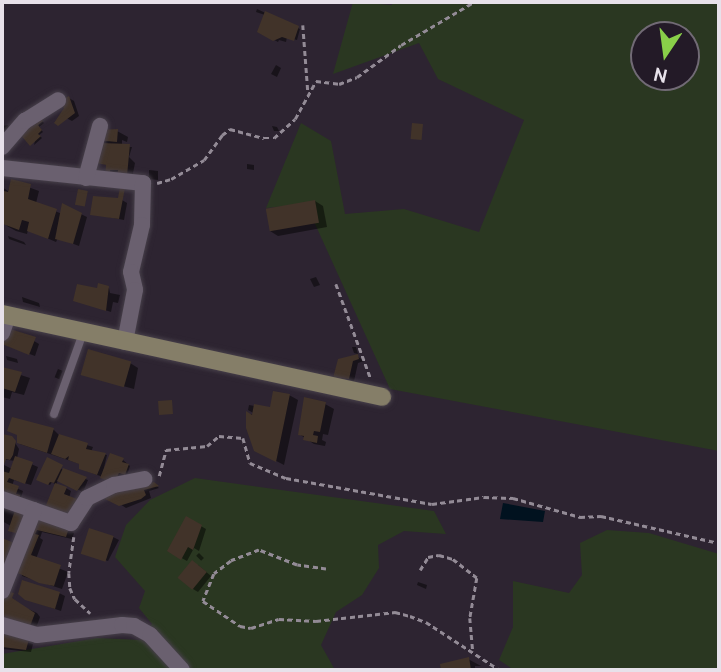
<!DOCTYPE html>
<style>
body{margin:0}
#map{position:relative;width:721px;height:672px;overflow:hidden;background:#2d2431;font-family:Cabin,sans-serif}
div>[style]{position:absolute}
.green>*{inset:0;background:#2a3721}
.water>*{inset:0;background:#01121f}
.shadow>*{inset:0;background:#0007;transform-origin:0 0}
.building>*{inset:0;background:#413329;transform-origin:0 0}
.path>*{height:2.5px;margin-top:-1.25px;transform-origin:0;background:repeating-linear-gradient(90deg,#938b96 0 5px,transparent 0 8.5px)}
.roads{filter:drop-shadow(0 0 2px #47404a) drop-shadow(0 0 2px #47404a)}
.lane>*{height:8px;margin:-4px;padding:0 4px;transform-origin:4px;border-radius:4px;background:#6a606f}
.street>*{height:16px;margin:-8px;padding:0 8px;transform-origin:8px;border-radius:8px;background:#6a606f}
.secondary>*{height:18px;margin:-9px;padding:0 9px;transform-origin:9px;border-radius:9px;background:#857e68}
span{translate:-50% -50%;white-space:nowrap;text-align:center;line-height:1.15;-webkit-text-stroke:5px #231a27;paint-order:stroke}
.frame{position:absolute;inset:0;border:4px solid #e7e1ea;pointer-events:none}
.north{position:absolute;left:630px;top:21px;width:70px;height:70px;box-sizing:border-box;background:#231a27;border:2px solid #716a75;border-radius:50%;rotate:193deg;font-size:19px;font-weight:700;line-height:28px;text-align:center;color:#e7e1ea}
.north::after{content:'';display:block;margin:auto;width:24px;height:32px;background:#89cf49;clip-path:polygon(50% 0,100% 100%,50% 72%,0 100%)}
</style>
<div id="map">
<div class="green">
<i style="clip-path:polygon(evenodd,353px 2px,392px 5px,392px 2px,719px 2px,719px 451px,390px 389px,306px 204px,266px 208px,301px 123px,331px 141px,345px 214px,404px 209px,479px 232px,524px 120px,438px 79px,419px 43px,333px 74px,353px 2px,644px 35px,686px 35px,686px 77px,644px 77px,644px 35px)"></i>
<i style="clip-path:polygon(195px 478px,434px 511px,446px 534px,404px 531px,378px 545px,379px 568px,362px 595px,336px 612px,321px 645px,335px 670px,2px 670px,2px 654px,97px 638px,141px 640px,152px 624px,139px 608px,145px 591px,115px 557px,126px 525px,150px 500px)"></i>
<i style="clip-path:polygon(607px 530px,649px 533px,719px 554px,719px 670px,514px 670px,499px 660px,513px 627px,513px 581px,569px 593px,582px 575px,580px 543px)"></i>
</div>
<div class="water">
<i style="clip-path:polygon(503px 503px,545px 511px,543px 522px,500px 519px)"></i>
</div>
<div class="shadow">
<i style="clip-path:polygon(257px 9px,300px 29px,297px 40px,287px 37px,286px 42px,279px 40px,278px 42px,260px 32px,265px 15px,256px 12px)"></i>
<i style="clip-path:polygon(276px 65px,281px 68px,277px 77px,271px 74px)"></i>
<i style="clip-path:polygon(69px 98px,74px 101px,79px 116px,72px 121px,66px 118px)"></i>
<i style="clip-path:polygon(40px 119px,44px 123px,39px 127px,43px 132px,39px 135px,42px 138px,34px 145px)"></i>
<i style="clip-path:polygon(8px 125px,11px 133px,2px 136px,2px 126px)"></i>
<i style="clip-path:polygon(272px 126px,277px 127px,279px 131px,274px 131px)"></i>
<i style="clip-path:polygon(117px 131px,128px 137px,127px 142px,122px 140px,122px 147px,132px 147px,129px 157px,135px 163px,132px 178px,119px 172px,115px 172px,115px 178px,107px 175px,108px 166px,99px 162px,108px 146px,98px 140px)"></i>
<i style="clip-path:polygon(247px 164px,254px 165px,254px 170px,247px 169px)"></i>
<i style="clip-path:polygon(149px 170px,158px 171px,158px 180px,149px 179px)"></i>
<i style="clip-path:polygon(12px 181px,39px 191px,36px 203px,62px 214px,64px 206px,87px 217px,79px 246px,58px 238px,56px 242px,28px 230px,27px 234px,16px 231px,7px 226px,3px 219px,2px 226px,2px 214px,8px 212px,2px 210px,2px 187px,8px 191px)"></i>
<i style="clip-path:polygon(122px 200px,127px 203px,124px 220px,92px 214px)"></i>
<i style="clip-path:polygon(315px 201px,323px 206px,327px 227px,278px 236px,270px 231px)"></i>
<i style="clip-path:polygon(8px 236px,24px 242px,26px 245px,9px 239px)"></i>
<i style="clip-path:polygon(316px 277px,320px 285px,314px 287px,310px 279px)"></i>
<i style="clip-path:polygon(109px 288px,110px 293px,120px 295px,118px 303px,113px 302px,111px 312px,75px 300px)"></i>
<i style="clip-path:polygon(22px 297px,39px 303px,40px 307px,23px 302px)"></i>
<i style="clip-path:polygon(34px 341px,39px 344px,35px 356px,8px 346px)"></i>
<i style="clip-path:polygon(352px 347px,356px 347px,358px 354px,354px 353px)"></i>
<i style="clip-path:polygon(6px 356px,17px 359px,18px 363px,7px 360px)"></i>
<i style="clip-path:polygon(357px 356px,364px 361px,358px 363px,354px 381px,335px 377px)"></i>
<i style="clip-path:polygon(130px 363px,138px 368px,134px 389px,83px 375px)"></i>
<i style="clip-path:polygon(2px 369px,30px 378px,24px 395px,12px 392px,10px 399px,2px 397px)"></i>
<i style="left:58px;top:369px;width:5px;height:9px;rotate:22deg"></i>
<i style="clip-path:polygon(289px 395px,298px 400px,284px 465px,261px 453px,248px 414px,257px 415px,248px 410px,249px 405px,272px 409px)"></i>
<i style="clip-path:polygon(325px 404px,334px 409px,328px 435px,323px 434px,322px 440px,326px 442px,325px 446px,314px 444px,299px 434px)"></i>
<i style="clip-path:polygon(23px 423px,54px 430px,61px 437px,93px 447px,91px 452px,107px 455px,103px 472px,123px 460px,130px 466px,127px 475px,124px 474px,122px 481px,103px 477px,86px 471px,80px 464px,20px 444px)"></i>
<i style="clip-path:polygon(2px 437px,12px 438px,19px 449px,17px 458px,38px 467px,31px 485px,14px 480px,12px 486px,23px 491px,20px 501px,2px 493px,2px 464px,12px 469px,15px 461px,2px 459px)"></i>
<i style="clip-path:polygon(48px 459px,63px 470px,88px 480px,83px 492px,58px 480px,56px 485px,52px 482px,50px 485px,39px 480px)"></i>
<i style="clip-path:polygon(154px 484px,159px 488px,149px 491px,151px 498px,126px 508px,111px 498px)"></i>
<i style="clip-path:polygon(66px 488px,71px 491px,69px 498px,52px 512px)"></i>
<i style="clip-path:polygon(2px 506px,29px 515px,25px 536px,10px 530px,11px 526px,2px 521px)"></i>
<i style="clip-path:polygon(38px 518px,74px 533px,72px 539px,42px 532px,40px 538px,43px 540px,36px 559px,68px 572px,62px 589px,22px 576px)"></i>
<i style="clip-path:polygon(187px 518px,206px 529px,199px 551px,194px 548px,187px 561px,169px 551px)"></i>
<i style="clip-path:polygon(113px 537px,119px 540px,108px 561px,85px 553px)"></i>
<i style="left:199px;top:553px;width:7px;height:4px;rotate:45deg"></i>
<i style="clip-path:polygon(198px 565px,211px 576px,198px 592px,193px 589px)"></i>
<i style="clip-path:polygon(418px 582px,427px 585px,426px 589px,417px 585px)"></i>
<i style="clip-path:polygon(59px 593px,65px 596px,61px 611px,26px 599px)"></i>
<i style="clip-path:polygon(4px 598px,37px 613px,40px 617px,35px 631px,2px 618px)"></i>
<i style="clip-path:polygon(2px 634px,33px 644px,31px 652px,2px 649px)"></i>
<i style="clip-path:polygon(468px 659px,481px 666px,475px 666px,475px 670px,443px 670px,442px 665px)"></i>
</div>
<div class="building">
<i style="clip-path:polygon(265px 11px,299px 26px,294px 41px,282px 37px,273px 41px,257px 32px)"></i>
<i style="clip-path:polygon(69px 96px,75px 113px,58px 126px,54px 123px,64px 108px,59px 102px)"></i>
<i style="clip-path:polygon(38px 115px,43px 121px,38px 125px,42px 130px,38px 134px,41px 136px,30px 146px,19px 133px)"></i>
<i style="left:412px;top:123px;width:11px;height:16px;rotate:5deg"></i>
<i style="clip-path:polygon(118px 129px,117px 142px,96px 140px,99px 130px)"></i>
<i style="clip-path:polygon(100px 143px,130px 144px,127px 176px,117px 176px,118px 170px,110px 170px,110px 176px,105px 176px,106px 165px,97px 163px)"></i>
<i style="clip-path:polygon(11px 179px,31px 184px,28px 199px,57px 209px,48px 239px,27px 231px,29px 222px,22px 220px,19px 230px,3px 224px,2px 199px,4px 191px,8px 192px)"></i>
<i style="clip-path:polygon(120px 187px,125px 188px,119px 219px,90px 215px,93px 196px,118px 198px)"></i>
<i style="left:78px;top:189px;width:10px;height:16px;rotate:11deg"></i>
<i style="left:315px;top:200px;width:23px;height:50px;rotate:80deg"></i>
<i style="clip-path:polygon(62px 203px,82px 213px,73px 244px,55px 239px)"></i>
<i style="clip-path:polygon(98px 283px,109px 286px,106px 311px,73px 301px,77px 284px,97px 288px)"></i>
<i style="clip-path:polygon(10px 329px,36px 337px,29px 355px,2px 344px,5px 332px)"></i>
<i style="left:88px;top:349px;width:45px;height:27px;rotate:16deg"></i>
<i style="clip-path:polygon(358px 354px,359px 359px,353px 361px,349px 379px,333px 378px,338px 359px)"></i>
<i style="clip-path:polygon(2px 367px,22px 372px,15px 392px,2px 388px)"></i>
<i style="clip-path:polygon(273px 391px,290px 394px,276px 462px,254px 451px,246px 428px,246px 411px,252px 415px,254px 404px,270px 407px)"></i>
<i style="clip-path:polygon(304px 397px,326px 402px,320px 432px,314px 431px,313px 435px,318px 436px,317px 443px,303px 440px,304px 436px,298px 435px)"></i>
<i style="left:172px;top:400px;width:14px;height:14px;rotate:86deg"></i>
<i style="clip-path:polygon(12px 417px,54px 428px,47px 453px,17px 443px,17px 435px,7px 431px)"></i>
<i style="clip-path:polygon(2px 434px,12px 436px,16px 441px,13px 455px,10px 460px,6px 459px,2px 470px)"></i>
<i style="clip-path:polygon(59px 434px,88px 443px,86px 449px,106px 453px,97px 475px,79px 469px,79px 464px,68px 460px,69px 456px,65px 459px,51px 454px)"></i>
<i style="clip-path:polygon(110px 453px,124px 458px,122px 462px,129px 464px,125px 475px,119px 473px,116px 479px,109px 481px,100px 478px)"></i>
<i style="clip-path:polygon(15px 456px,33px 462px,25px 484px,9px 478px,7px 482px,19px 486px,16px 494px,20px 495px,19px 499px,2px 495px,2px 471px,9px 473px)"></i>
<i style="clip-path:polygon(47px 457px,63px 465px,54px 483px,50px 482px,48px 485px,36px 480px)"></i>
<i style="clip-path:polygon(63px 468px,87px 477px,77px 491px,57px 481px)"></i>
<i style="clip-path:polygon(154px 482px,159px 486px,144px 490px,146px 495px,141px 499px,119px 506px,105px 499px,102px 492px,119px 491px)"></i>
<i style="clip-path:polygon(55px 483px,67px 487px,64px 494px,77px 499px,69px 519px,44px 510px)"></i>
<i style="clip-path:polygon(16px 507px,25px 515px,19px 534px,8px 531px)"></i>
<i style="clip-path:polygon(37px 516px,69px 528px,66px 537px,37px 530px,35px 534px,39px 535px,31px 555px,61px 565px,54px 586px,39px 583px,18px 573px)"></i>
<i style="clip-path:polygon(186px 516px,202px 525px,193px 550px,188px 547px,181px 560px,167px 551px)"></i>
<i style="left:89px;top:528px;width:26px;height:27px;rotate:18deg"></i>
<i style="clip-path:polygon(2px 538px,14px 543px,5px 566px,2px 565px)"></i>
<i style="left:192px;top:560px;width:19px;height:23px;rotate:39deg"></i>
<i style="clip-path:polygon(22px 580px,60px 592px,55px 609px,25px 600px,18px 594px)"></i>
<i style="clip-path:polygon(6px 591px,14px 593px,12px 598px,35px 613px,29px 629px,2px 619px,2px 600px)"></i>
<i style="clip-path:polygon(2px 632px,29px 639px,26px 650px,2px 647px)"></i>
<i style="clip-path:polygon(469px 657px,471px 670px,441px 670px,440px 664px)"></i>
</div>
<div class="path">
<i style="left:303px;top:25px;width:66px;rotate:85.7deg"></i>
<i style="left:157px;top:183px;width:15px;rotate:-16deg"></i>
<i style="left:171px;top:179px;width:38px;rotate:-30deg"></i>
<i style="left:204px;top:160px;width:31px;rotate:-54deg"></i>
<i style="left:222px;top:135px;width:10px;rotate:-37deg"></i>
<i style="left:230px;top:129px;width:35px;rotate:15deg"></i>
<i style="left:264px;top:138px;width:10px"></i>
<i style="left:274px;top:138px;width:28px;rotate:-42deg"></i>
<i style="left:295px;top:119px;width:43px;rotate:-61.1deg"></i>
<i style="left:316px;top:81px;width:23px;rotate:7deg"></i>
<i style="left:339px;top:84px;width:19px;rotate:-21deg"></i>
<i style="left:357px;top:77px;width:54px;rotate:-36deg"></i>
<i style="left:401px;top:45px;width:85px;rotate:-30.5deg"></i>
<i style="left:336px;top:284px;width:101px;rotate:69.8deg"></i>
<i style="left:159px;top:476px;width:27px;rotate:-75deg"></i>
<i style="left:166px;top:450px;width:41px;rotate:-5.6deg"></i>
<i style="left:207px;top:446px;width:16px;rotate:-40deg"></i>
<i style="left:219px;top:436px;width:24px;rotate:5deg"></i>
<i style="left:243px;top:438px;width:26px;rotate:74deg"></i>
<i style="left:250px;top:463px;width:39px;rotate:23deg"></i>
<i style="left:286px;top:478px;width:148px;rotate:10.1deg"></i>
<i style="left:432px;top:504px;width:52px;rotate:-7.7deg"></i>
<i style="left:484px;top:497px;width:29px;rotate:2deg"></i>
<i style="left:513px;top:498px;width:70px;rotate:15.8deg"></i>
<i style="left:580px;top:517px;width:21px;rotate:-3deg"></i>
<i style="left:601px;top:516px;width:121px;rotate:12.9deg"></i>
<i style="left:74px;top:537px;width:36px;rotate:98deg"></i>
<i style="left:69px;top:573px;width:15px;rotate:86deg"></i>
<i style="left:70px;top:588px;width:12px;rotate:66deg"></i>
<i style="left:75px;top:599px;width:21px;rotate:43deg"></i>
<i style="left:326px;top:569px;width:29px;rotate:-172deg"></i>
<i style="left:297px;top:565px;width:41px;rotate:-158.5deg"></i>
<i style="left:259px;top:550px;width:30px;rotate:159deg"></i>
<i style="left:231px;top:561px;width:21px;rotate:143deg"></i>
<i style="left:214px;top:574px;width:29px;rotate:112deg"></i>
<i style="left:203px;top:601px;width:45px;rotate:34deg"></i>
<i style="left:240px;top:626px;width:11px;rotate:10deg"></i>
<i style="left:251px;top:628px;width:29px;rotate:-18deg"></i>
<i style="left:279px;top:619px;width:37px;rotate:3deg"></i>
<i style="left:316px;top:621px;width:80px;rotate:-6.5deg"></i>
<i style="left:395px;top:612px;width:16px;rotate:15deg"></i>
<i style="left:410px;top:616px;width:17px;rotate:21deg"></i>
<i style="left:426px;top:622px;width:88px;rotate:33deg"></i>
<i style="left:420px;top:570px;width:15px;rotate:-58deg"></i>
<i style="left:428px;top:557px;width:11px;rotate:-10deg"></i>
<i style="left:439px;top:555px;width:15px;rotate:16deg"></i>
<i style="left:453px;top:559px;width:31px;rotate:38deg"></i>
<i style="left:477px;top:578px;width:41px;rotate:99.9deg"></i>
<i style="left:470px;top:618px;width:32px;rotate:85deg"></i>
</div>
<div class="roads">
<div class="lane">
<i style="left:54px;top:414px;width:86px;rotate:-70.3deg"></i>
</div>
<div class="street">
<i style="left:2px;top:147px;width:35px;rotate:-49deg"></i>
<i style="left:25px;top:121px;width:39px;rotate:-32deg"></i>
<i style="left:2px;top:168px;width:142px;rotate:6.1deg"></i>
<i style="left:143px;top:183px;width:42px;rotate:91.4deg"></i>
<i style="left:142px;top:225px;width:48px;rotate:103.2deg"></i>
<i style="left:131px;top:272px;width:18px;rotate:77deg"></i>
<i style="left:135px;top:290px;width:53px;rotate:100.9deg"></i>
<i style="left:86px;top:178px;width:54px;rotate:-74.9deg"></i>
<i style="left:2px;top:333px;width:18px;rotate:-71deg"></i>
<i style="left:2px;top:499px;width:73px;rotate:19.2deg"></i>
<i style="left:71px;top:523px;width:30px;rotate:-57deg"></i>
<i style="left:87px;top:498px;width:30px;rotate:-26deg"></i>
<i style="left:114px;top:485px;width:31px;rotate:-11deg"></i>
<i style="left:2px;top:591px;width:87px;rotate:-68.4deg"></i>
<i style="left:2px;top:625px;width:36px;rotate:16deg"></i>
<i style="left:37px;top:635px;width:86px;rotate:-6.7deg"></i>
<i style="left:122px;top:625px;width:12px;rotate:5deg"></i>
<i style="left:134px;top:626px;width:18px;rotate:29deg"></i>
<i style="left:150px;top:635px;width:47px;rotate:47.6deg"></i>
</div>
<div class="secondary">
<i style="left:2px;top:314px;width:389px;rotate:12.3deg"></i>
</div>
</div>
<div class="frame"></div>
<div class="north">N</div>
</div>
